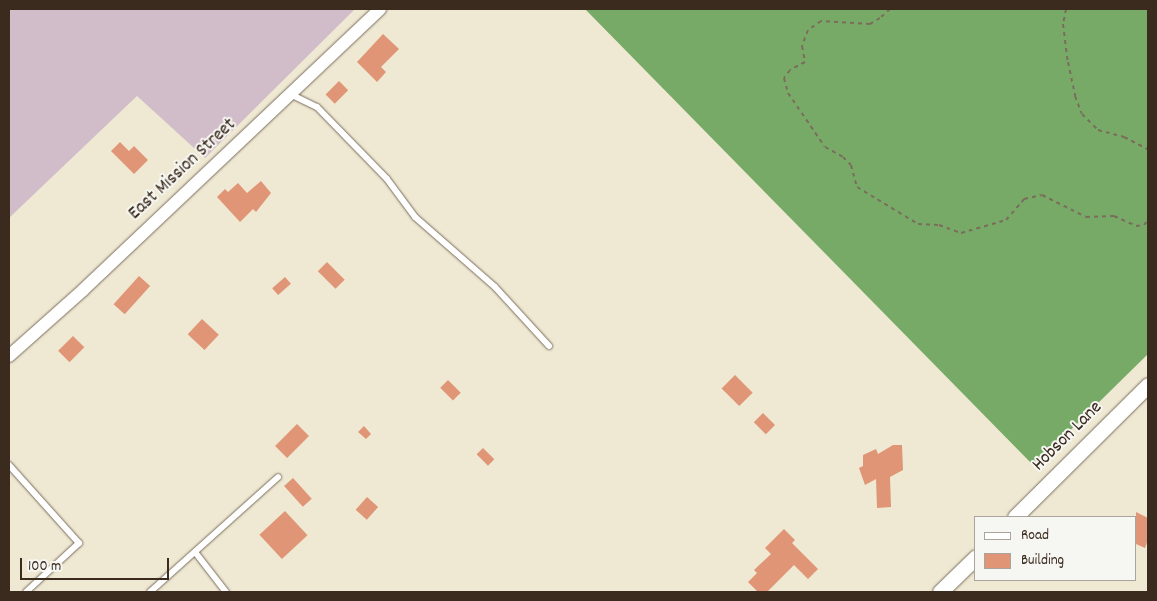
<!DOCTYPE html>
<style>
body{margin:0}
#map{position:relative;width:1157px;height:601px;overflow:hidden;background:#efe9d3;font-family:Dekko,sans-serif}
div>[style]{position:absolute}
.industrial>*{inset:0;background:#d1bdc9}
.forest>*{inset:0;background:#7a6}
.building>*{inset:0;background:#df9576;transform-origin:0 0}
.path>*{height:2px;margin-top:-1px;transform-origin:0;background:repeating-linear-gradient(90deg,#7a6d5d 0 4px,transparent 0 8px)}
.roads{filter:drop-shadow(0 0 1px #7a6d5d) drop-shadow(0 0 1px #7a6d5d)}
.service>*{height:6px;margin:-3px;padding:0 3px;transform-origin:3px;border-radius:3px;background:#fff}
.minor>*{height:12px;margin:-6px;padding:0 6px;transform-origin:6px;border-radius:6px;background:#fff}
.tertiary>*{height:15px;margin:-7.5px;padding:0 7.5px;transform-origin:7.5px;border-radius:7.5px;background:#fff}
span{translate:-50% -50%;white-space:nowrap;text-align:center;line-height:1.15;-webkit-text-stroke:4px #f6f6f2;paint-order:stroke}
.street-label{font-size:19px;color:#3b2a1e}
.frame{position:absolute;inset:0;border:10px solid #3b2a1e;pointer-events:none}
.legend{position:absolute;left:974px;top:516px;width:162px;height:65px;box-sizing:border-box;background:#f6f6f2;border:1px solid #aba49d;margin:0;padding:6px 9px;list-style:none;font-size:15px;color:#3b2a1e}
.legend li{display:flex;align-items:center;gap:10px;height:25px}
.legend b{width:25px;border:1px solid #aba49d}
.scale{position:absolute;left:20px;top:558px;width:149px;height:22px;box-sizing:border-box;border:2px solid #3b2a1e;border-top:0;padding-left:6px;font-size:15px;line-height:18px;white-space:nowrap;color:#3b2a1e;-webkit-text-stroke:4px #f6f6f2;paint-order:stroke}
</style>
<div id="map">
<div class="industrial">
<i style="clip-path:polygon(9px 9px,355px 9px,205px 158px,137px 96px,9px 218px)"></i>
</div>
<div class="forest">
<i style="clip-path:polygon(585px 9px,1148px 9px,1148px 354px,1034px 466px)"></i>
</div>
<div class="building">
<i style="clip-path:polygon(383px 34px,399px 49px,381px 67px,386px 72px,377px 82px,357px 62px)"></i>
<i style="left:339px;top:81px;width:13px;height:19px;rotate:45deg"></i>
<i style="clip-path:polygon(120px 142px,129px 151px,134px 146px,148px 160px,134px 174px,111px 151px)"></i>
<i style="clip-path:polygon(261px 181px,271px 193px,256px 212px,253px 209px,240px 222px,217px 197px,225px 189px,228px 192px,238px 183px,247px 193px)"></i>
<i style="left:327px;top:262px;width:25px;height:13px;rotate:45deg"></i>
<i style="left:139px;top:276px;width:15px;height:38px;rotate:42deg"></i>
<i style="left:285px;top:277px;width:9px;height:17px;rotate:49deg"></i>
<i style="left:202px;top:319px;width:23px;height:21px;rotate:43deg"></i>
<i style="left:73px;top:336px;width:16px;height:21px;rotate:45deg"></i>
<i style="left:735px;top:375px;width:25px;height:19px;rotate:45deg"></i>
<i style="left:448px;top:380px;width:18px;height:11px;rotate:45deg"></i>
<i style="left:763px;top:413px;width:17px;height:13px;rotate:45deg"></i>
<i style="left:297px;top:424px;width:17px;height:31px;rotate:45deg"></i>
<i style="clip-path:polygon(364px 426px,371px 434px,366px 439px,358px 432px)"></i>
<i style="clip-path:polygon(893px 445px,902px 445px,903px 470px,890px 477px,891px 507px,877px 508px,876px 479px,865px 485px,859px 468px,863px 466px,863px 455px,876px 449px,878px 454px)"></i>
<i style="left:483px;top:448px;width:16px;height:9px;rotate:45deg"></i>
<i style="left:293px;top:478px;width:28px;height:12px;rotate:48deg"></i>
<i style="left:367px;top:497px;width:15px;height:17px;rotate:42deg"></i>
<i style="left:285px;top:511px;width:33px;height:35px;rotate:47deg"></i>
<i style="clip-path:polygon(1136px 512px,1148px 518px,1148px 540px,1145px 548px,1136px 544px)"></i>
<i style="clip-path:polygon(784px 529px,795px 540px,792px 543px,818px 569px,808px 579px,794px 565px,767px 592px,758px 592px,748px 582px,757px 573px,754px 570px,771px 554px,765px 548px)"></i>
</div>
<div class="path">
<i style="left:890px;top:9px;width:13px;rotate:138deg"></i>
<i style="left:880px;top:18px;width:12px;rotate:149deg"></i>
<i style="left:870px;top:24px;width:49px;rotate:-176.5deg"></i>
<i style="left:821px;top:21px;width:16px;rotate:145deg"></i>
<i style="left:808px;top:30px;width:17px;rotate:111deg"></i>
<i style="left:802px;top:46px;width:16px;rotate:79deg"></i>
<i style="left:805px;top:62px;width:17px;rotate:152deg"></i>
<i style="left:790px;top:70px;width:10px;rotate:127deg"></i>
<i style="left:784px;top:78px;width:16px;rotate:75deg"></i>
<i style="left:788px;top:93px;width:65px;rotate:55.6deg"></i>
<i style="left:825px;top:147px;width:21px;rotate:29deg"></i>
<i style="left:843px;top:157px;width:11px;rotate:45deg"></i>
<i style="left:851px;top:165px;width:23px;rotate:75deg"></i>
<i style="left:857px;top:187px;width:71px;rotate:31.2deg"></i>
<i style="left:918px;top:224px;width:21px;rotate:3deg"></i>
<i style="left:939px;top:225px;width:23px;rotate:20deg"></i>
<i style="left:961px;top:233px;width:47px;rotate:-16.1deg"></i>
<i style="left:1006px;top:220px;width:28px;rotate:-49deg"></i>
<i style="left:1024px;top:199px;width:18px;rotate:-13deg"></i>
<i style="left:1042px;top:195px;width:49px;rotate:26.6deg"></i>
<i style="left:1086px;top:217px;width:28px;rotate:-2deg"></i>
<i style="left:1114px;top:216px;width:24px;rotate:24deg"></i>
<i style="left:1136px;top:226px;width:8px;rotate:-7deg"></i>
<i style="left:1144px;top:225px;width:6px;rotate:-51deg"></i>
<i style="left:1066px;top:9px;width:15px;rotate:101deg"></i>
<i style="left:1063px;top:24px;width:38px;rotate:83deg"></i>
<i style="left:1068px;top:62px;width:35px;rotate:78deg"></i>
<i style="left:1075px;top:96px;width:19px;rotate:69deg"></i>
<i style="left:1082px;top:114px;width:23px;rotate:45deg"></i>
<i style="left:1098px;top:130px;width:27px;rotate:15deg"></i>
<i style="left:1124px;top:137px;width:27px;rotate:27deg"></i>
</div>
<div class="roads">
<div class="service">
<i style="left:290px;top:94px;width:30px;rotate:26deg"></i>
<i style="left:317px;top:107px;width:100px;rotate:45.8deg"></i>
<i style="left:387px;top:179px;width:47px;rotate:53.6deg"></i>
<i style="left:415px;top:217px;width:106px;rotate:41.2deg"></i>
<i style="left:495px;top:287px;width:80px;rotate:47.5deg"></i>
<i style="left:9px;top:465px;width:105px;rotate:48.1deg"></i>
<i style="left:79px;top:543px;width:72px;rotate:137.2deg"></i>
<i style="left:195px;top:552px;width:51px;rotate:52.2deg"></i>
<i style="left:150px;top:592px;width:172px;rotate:-41.9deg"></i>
</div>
<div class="minor">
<i style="left:9px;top:356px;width:99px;rotate:-41.7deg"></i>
<i style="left:83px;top:290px;width:409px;rotate:-43.4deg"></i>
</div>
<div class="tertiary">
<i style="left:1015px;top:517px;width:187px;rotate:-44.8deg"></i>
<i style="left:940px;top:592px;width:50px;rotate:-44.2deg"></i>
</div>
</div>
<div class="street-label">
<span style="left:183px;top:170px;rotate:-43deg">East Mission Street</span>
<span style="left:1068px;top:437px;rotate:-45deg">Hobson Lane</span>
</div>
<div class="frame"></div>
<ul class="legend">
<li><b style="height:6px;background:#fff"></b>Road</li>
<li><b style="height:14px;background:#df9576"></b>Building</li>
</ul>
<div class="scale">100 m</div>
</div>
